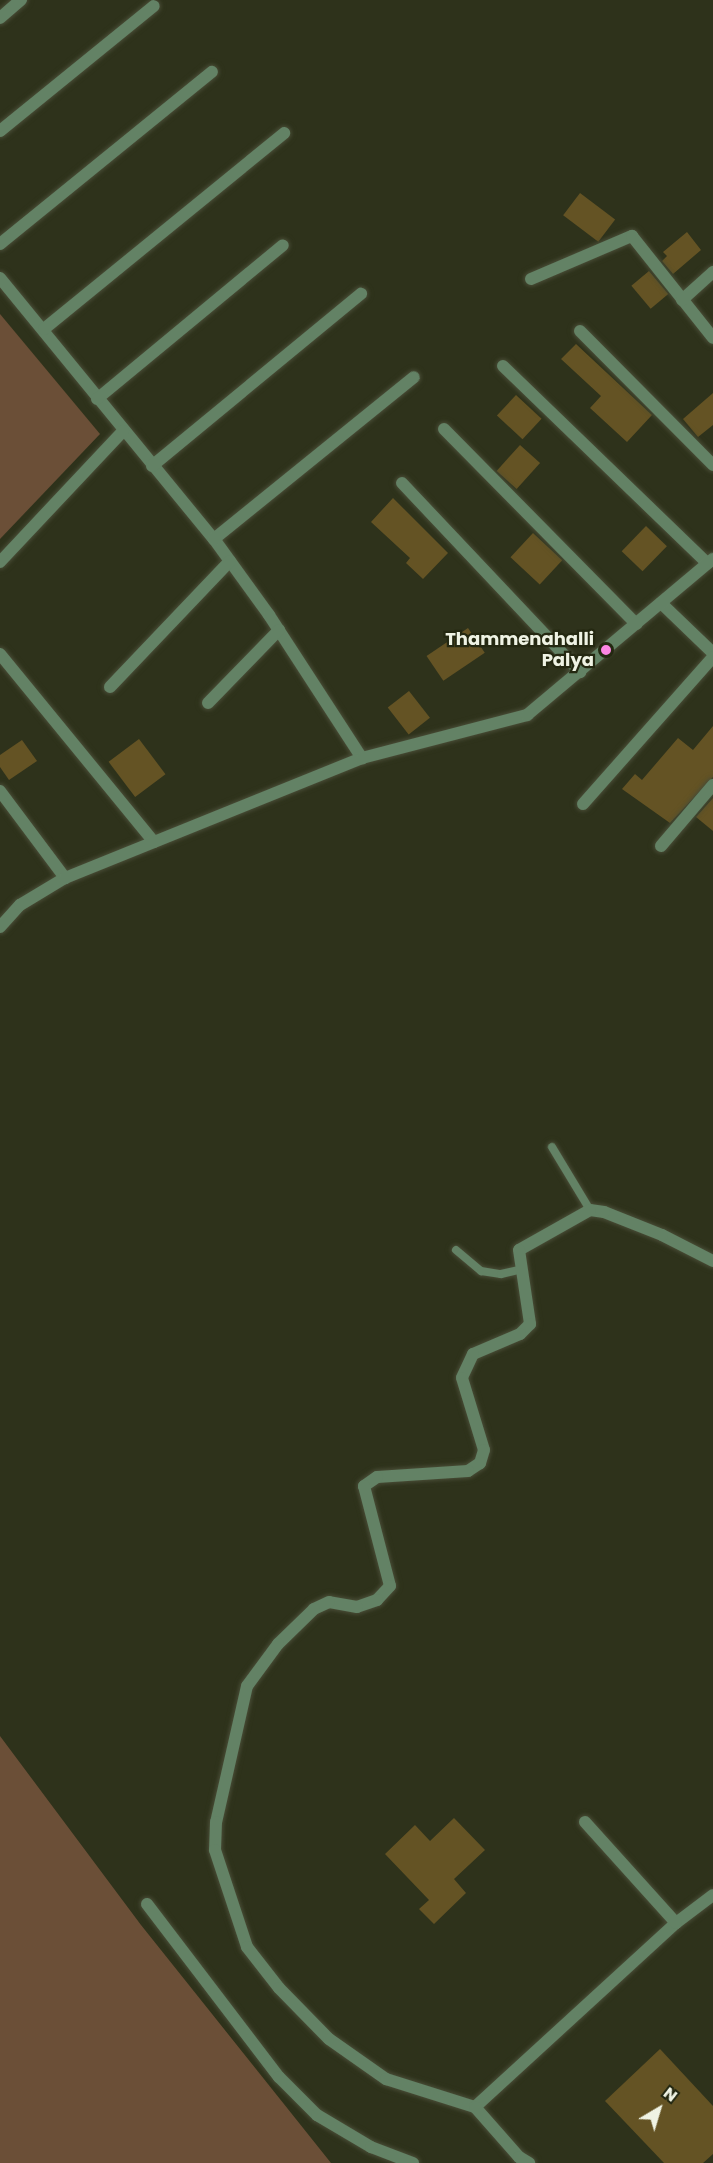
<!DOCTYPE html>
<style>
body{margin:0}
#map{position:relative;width:713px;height:2163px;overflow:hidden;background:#2e321b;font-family:Poppins,sans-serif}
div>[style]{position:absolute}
.green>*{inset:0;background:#6b4f37}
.building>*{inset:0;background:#645324;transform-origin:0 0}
.roads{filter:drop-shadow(0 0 2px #494d37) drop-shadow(0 0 2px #494d37)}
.service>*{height:8px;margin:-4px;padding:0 4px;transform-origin:4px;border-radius:4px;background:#638265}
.minor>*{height:12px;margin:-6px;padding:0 6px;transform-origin:6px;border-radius:6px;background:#638265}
.tertiary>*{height:12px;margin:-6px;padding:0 6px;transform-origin:6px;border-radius:6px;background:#638265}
.dots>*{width:16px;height:16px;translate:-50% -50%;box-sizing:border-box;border:3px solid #242811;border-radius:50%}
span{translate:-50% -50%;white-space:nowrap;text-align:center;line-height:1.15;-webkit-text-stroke:4.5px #242811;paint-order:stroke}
.poi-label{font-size:18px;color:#eff3e4;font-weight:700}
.right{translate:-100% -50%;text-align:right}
.north{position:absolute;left:629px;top:2079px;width:60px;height:60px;-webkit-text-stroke:4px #242811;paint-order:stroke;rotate:38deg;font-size:16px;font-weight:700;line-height:24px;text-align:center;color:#eff3e4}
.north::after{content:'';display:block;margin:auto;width:21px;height:27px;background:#eff3e4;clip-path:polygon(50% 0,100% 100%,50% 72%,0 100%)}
</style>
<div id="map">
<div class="green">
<i style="clip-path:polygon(0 314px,100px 434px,0 539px)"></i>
<i style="clip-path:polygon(0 1736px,141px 1925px,331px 2163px,0 2163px)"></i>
</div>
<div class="building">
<i style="left:580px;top:193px;width:44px;height:28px;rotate:37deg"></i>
<i style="clip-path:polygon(687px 232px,701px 250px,673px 274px,662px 261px,667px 256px,663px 252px)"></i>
<i style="left:649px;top:271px;width:30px;height:23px;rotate:50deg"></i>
<i style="clip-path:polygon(576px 344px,652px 415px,627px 442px,590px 408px,601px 396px,561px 359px)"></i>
<i style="clip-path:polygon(713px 393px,713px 425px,698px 437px,683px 419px)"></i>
<i style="left:516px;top:395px;width:35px;height:28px;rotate:43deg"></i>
<i style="left:520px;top:445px;width:27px;height:35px;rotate:42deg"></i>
<i style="clip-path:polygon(393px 498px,448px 553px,423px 579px,406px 563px,410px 558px,371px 522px)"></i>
<i style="left:646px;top:526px;width:29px;height:35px;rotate:44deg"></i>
<i style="left:533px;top:533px;width:40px;height:33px;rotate:43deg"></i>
<i style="left:468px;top:628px;width:30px;height:50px;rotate:56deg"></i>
<i style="left:409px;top:691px;width:34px;height:27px;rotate:52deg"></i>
<i style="clip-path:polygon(713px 726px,713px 777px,670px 823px,622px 789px,635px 774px,642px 780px,678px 738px,693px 750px)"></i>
<i style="left:139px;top:739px;width:44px;height:38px;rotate:53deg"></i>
<i style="clip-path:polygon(22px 740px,37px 761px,9px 780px,0 767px,0 755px)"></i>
<i style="clip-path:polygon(713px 798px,713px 831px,696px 817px)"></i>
<i style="clip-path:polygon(454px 1818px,485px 1850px,454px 1879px,466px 1893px,434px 1924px,419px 1909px,429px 1900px,385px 1854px,415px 1825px,430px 1841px)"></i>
<i style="clip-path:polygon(660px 2049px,713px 2106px,713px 2154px,703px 2163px,664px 2163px,605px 2101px)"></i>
</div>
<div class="roads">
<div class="service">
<i style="left:552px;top:1147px;width:74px;rotate:58.9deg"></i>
<i style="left:456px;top:1250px;width:33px;rotate:40deg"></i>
<i style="left:481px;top:1271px;width:20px;rotate:9deg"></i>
<i style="left:501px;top:1274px;width:22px;rotate:-13deg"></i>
</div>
<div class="minor">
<i style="left:0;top:18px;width:28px;rotate:-41deg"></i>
<i style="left:0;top:131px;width:198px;rotate:-39.1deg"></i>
<i style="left:0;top:244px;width:273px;rotate:-39.1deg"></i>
<i style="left:0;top:278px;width:338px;rotate:50.7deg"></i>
<i style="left:214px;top:539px;width:94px;rotate:54.1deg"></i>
<i style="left:269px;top:615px;width:171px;rotate:57deg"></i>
<i style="left:531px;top:279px;width:110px;rotate:-23.1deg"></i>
<i style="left:632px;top:236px;width:130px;rotate:51.5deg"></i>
<i style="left:682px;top:300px;width:42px;rotate:-42.1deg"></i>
<i style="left:44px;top:329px;width:310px;rotate:-39.2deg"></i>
<i style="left:580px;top:331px;width:189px;rotate:45.2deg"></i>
<i style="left:503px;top:366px;width:284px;rotate:44deg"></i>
<i style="left:97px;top:399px;width:241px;rotate:-39.6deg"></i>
<i style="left:444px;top:429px;width:274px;rotate:45.4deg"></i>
<i style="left:152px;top:466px;width:271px;rotate:-39.5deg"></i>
<i style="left:402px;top:483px;width:260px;rotate:46.7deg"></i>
<i style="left:214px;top:539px;width:257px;rotate:-39deg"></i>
<i style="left:0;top:562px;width:180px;rotate:-46.8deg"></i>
<i style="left:661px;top:603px;width:72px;rotate:43.9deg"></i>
<i style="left:0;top:654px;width:243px;rotate:50.7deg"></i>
<i style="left:110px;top:687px;width:174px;rotate:-46.4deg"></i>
<i style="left:208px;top:703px;width:102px;rotate:-45.8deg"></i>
<i style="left:0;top:791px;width:109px;rotate:53.2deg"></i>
<i style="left:583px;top:804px;width:196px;rotate:-48.5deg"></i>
<i style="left:661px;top:846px;width:80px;rotate:-49.6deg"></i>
<i style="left:713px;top:1261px;width:57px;rotate:-153deg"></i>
<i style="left:662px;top:1235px;width:62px;rotate:-158.4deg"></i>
<i style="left:604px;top:1212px;width:14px;rotate:-172deg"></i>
<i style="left:590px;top:1210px;width:81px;rotate:150.6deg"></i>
<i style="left:519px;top:1250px;width:75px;rotate:81.5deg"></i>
<i style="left:530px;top:1324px;width:14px;rotate:135deg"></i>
<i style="left:520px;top:1334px;width:51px;rotate:156.9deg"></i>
<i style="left:473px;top:1354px;width:26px;rotate:115deg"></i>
<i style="left:462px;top:1378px;width:75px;rotate:73deg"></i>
<i style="left:484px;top:1450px;width:14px;rotate:107deg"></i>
<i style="left:480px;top:1463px;width:14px;rotate:146deg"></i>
<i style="left:468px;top:1471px;width:91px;rotate:176.2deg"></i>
<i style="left:377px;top:1477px;width:16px;rotate:145deg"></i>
<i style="left:364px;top:1486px;width:103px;rotate:75.4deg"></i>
<i style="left:390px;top:1586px;width:19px;rotate:133deg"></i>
<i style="left:377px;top:1600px;width:21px;rotate:161deg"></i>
<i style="left:357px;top:1607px;width:28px;rotate:-170deg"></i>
<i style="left:329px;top:1602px;width:17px;rotate:155deg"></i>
<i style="left:314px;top:1609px;width:50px;rotate:135.8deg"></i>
<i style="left:278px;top:1644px;width:52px;rotate:126.4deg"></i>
<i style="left:247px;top:1686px;width:139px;rotate:102.8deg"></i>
<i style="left:216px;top:1822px;width:28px;rotate:92deg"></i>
<i style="left:215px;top:1850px;width:102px;rotate:71.7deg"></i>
<i style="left:247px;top:1947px;width:52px;rotate:52deg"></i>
<i style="left:279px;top:1988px;width:71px;rotate:45.6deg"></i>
<i style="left:329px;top:2039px;width:70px;rotate:35.1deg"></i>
<i style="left:386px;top:2079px;width:93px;rotate:17.5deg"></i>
<i style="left:475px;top:2107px;width:273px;rotate:-42.5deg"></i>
<i style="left:676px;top:1923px;width:46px;rotate:-37.1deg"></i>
<i style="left:585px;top:1822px;width:136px;rotate:48deg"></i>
<i style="left:147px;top:1904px;width:218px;rotate:52.7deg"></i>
<i style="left:279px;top:2077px;width:54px;rotate:45deg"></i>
<i style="left:317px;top:2115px;width:63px;rotate:30.7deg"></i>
<i style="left:371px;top:2147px;width:45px;rotate:20.9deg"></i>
<i style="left:475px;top:2107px;width:67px;rotate:48.7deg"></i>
<i style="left:519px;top:2157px;width:12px;rotate:31deg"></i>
</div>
<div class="tertiary">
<i style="left:0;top:927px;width:30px;rotate:-48deg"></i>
<i style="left:20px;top:905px;width:52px;rotate:-31deg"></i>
<i style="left:65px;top:878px;width:320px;rotate:-22deg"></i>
<i style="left:362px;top:758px;width:171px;rotate:-14.6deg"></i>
<i style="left:527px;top:715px;width:243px;rotate:-40deg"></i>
</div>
</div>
<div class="dots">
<i style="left:606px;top:650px;background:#fc86e3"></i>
</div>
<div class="poi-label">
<span class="right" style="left:594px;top:650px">Thammenahalli<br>Palya</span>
</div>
<div class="north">N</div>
</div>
